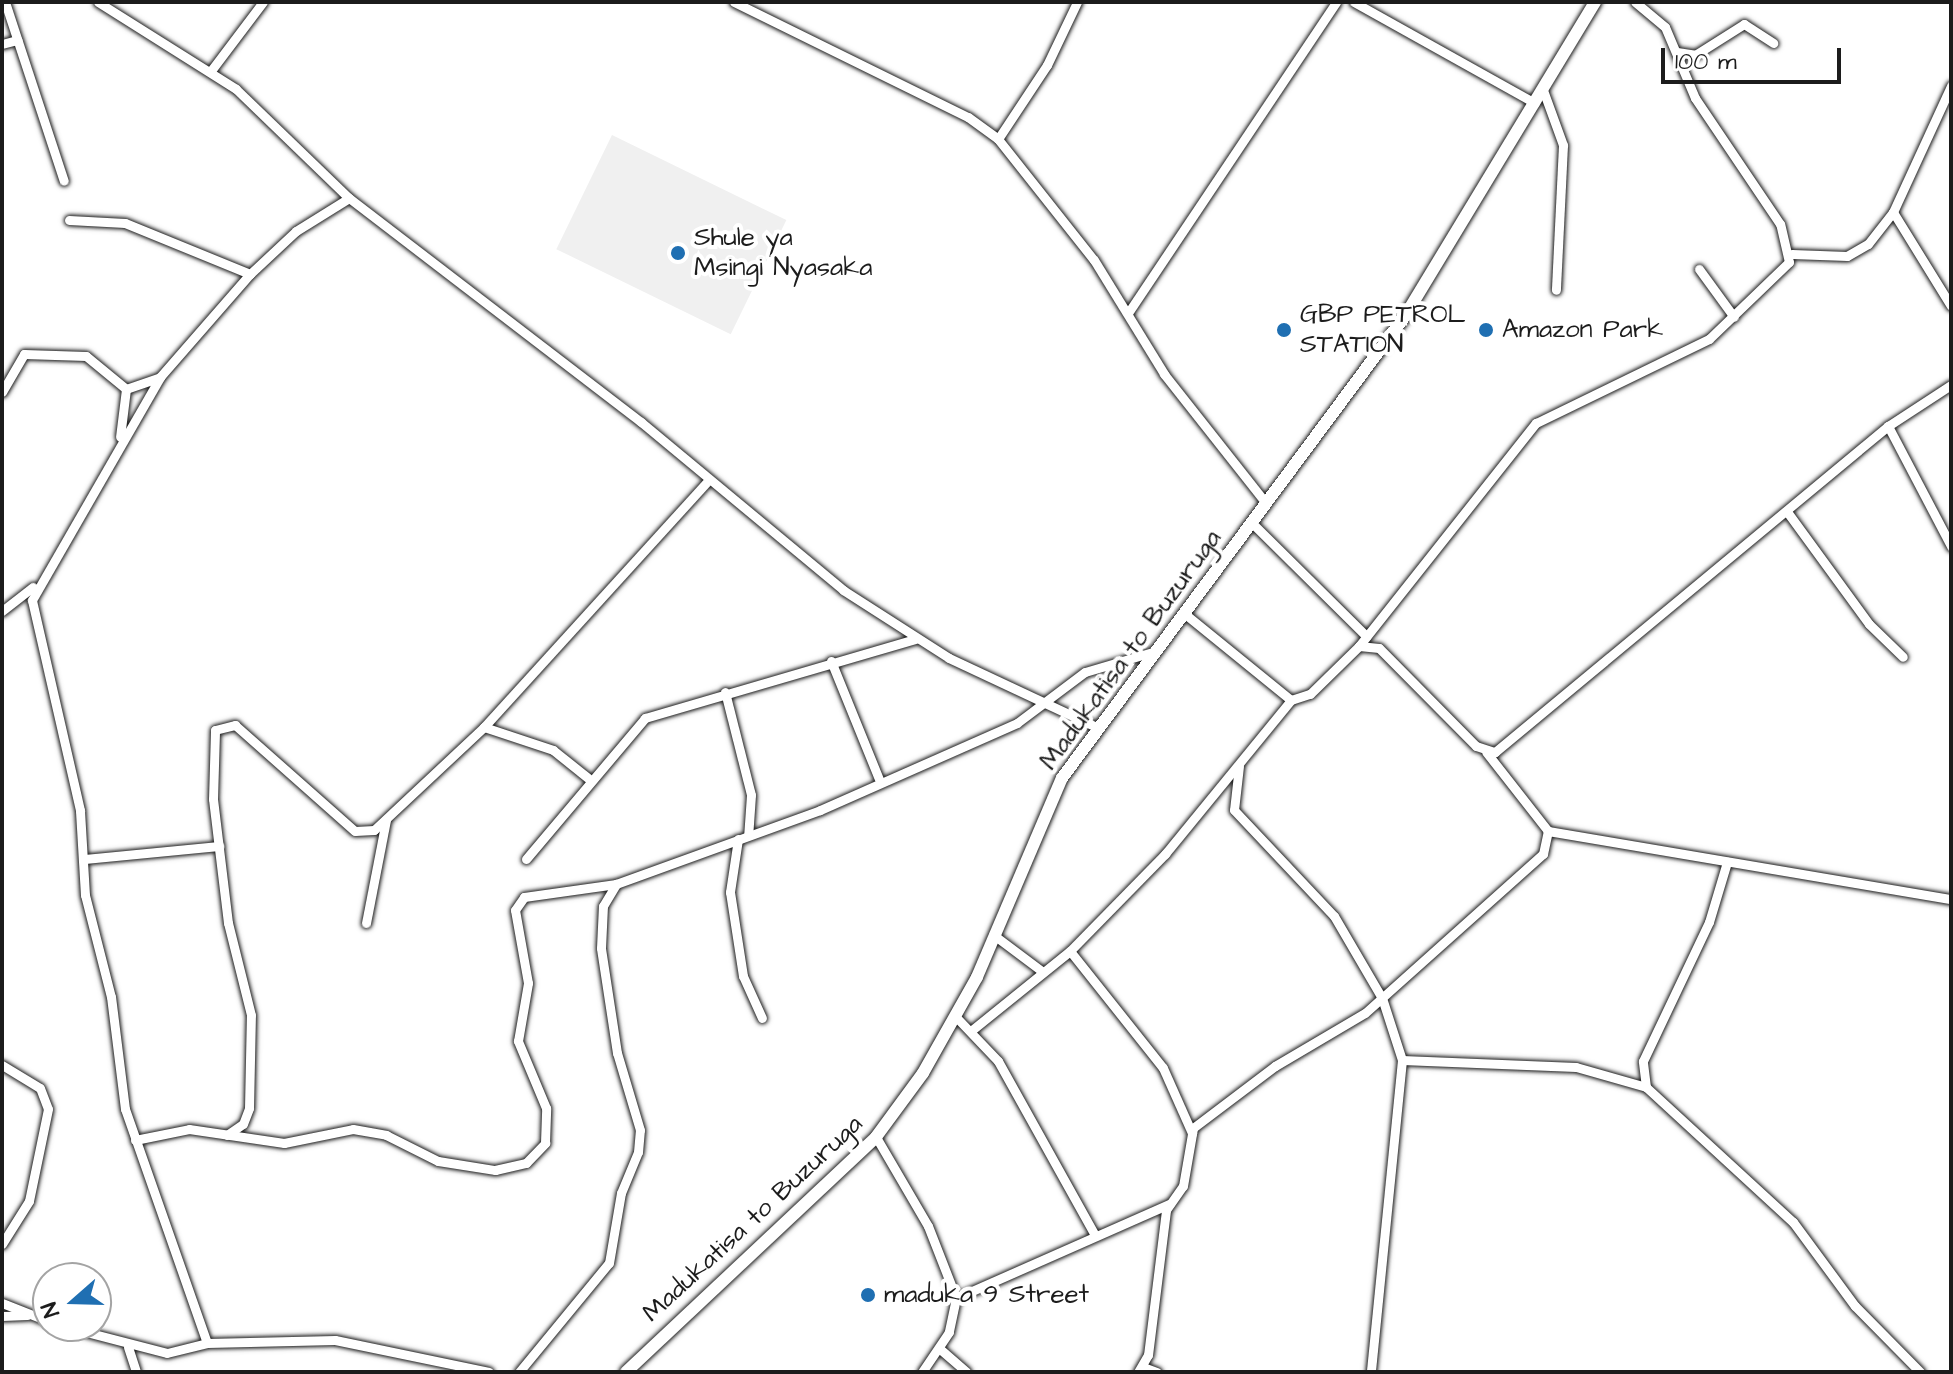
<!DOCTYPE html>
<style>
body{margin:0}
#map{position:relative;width:1953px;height:1374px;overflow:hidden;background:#fff;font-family:"Architects Daughter",sans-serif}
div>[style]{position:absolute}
.built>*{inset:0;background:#f0f0f0;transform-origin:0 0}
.roads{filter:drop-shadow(0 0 2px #1c1c1c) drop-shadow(0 0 2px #1c1c1c)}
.minor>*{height:9px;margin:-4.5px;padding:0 4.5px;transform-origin:4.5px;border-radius:4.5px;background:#fff}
.secondary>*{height:12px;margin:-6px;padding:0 6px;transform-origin:6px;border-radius:6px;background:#fff}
.dots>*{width:22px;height:22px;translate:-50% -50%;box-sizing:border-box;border:4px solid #fff;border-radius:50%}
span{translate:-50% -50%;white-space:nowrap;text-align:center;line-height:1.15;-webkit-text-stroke:8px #fff;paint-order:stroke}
.poi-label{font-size:26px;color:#1c1c1c}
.left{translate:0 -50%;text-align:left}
.street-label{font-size:26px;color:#1c1c1c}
.frame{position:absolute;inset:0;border:4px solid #1c1c1c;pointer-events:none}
.north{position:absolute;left:32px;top:1262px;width:80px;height:80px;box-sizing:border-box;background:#fff;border:2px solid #a4a4a4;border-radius:50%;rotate:250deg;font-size:22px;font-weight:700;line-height:32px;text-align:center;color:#1c1c1c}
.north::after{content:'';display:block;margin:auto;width:28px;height:36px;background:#1f6fb2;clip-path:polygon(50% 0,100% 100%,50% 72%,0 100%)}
.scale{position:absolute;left:1661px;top:48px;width:180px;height:36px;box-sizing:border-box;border:4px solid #1c1c1c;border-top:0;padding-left:10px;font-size:24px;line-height:28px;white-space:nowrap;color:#1c1c1c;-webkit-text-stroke:6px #fff;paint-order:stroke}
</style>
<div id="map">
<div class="built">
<i style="left:612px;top:135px;width:194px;height:127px;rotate:26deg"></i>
</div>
<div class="roads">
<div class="minor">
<i style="left:5px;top:2px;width:188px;rotate:71.8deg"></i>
<i style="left:98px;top:2px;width:163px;rotate:32.2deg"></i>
<i style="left:236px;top:89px;width:157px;rotate:44deg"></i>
<i style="left:349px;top:198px;width:368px;rotate:37.5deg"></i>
<i style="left:641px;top:422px;width:263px;rotate:39.7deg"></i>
<i style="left:843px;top:590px;width:126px;rotate:32.7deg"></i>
<i style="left:949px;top:658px;width:162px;rotate:25.1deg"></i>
<i style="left:734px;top:2px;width:261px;rotate:26.2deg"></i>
<i style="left:968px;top:117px;width:37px;rotate:36deg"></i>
<i style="left:998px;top:139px;width:154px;rotate:51.6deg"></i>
<i style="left:1094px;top:260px;width:134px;rotate:58.4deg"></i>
<i style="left:1164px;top:374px;width:164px;rotate:51.7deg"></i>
<i style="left:1354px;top:2px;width:207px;rotate:29.2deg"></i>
<i style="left:2px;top:44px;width:16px;rotate:-15deg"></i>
<i style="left:1677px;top:52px;width:18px;rotate:9deg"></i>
<i style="left:1695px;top:55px;width:58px;rotate:-32.3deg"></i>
<i style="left:1744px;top:24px;width:35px;rotate:33deg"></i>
<i style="left:210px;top:72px;width:88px;rotate:-52.9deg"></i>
<i style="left:1543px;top:90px;width:59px;rotate:70deg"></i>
<i style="left:1563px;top:145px;width:145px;rotate:92.8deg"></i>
<i style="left:998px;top:139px;width:89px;rotate:-56.5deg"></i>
<i style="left:1047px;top:65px;width:70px;rotate:-64.5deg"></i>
<i style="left:1893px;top:212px;width:110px;rotate:58.3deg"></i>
<i style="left:69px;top:220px;width:56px;rotate:3.1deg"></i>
<i style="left:125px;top:223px;width:135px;rotate:22.2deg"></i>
<i style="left:1792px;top:254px;width:55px;rotate:2.1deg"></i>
<i style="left:1847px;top:256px;width:24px;rotate:-30deg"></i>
<i style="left:1868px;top:244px;width:41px;rotate:-52deg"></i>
<i style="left:1893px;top:212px;width:139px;rotate:-65.3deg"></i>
<i style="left:1699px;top:269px;width:59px;rotate:53.9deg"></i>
<i style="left:1128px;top:313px;width:374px;rotate:-56.2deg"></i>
<i style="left:126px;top:389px;width:36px;rotate:-19deg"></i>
<i style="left:2px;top:392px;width:44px;rotate:-59.9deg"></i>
<i style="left:24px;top:354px;width:62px;rotate:1.8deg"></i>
<i style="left:86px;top:356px;width:52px;rotate:39.5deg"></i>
<i style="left:126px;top:389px;width:48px;rotate:97.1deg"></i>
<i style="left:1888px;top:426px;width:136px;rotate:62.3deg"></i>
<i style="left:1788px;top:513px;width:137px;rotate:53.9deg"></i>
<i style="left:1869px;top:624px;width:47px;rotate:44.1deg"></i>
<i style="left:1252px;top:523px;width:161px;rotate:44.7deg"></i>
<i style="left:2px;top:611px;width:39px;rotate:-38deg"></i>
<i style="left:1185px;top:614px;width:136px;rotate:39.1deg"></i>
<i style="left:1291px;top:700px;width:20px;rotate:-18deg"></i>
<i style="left:1310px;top:694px;width:69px;rotate:-44.4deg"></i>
<i style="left:1359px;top:646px;width:20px;rotate:6deg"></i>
<i style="left:1379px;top:648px;width:138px;rotate:45.3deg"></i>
<i style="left:1476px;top:746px;width:20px;rotate:18deg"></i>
<i style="left:1495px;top:752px;width:511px;rotate:-39.68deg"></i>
<i style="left:1888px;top:426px;width:75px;rotate:-33.1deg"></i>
<i style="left:1359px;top:646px;width:285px;rotate:-51.6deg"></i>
<i style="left:1536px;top:423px;width:192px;rotate:-25.9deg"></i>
<i style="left:1709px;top:339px;width:111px;rotate:-43.9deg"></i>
<i style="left:1789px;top:262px;width:39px;rotate:-103deg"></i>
<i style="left:1780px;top:224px;width:152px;rotate:-124deg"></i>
<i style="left:1695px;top:98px;width:77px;rotate:-112.9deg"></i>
<i style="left:1665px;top:27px;width:39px;rotate:-140deg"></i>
<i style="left:831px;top:661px;width:127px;rotate:67.9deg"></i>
<i style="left:725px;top:692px;width:106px;rotate:75.8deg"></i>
<i style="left:751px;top:795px;width:39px;rotate:94deg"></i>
<i style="left:484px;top:727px;width:73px;rotate:18.4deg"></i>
<i style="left:553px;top:750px;width:45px;rotate:38.7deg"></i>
<i style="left:1239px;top:766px;width:44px;rotate:96.5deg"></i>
<i style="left:1234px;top:810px;width:146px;rotate:46.7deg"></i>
<i style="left:1334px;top:916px;width:95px;rotate:59.7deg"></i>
<i style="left:1382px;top:998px;width:65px;rotate:72.1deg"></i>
<i style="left:1402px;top:1060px;width:314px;rotate:95.7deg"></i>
<i style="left:1548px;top:831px;width:409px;rotate:9.6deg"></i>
<i style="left:738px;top:839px;width:54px;rotate:98.6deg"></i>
<i style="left:730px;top:892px;width:85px;rotate:81.2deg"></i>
<i style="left:743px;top:976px;width:46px;rotate:65.7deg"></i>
<i style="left:84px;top:859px;width:136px;rotate:-5.5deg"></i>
<i style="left:526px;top:859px;width:185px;rotate:-49.8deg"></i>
<i style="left:645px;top:718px;width:281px;rotate:-16.3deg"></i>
<i style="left:366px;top:923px;width:105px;rotate:-79deg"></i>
<i style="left:995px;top:936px;width:60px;rotate:36.9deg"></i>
<i style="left:1070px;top:951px;width:149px;rotate:51.5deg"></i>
<i style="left:1163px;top:1068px;width:71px;rotate:66deg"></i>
<i style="left:956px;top:1017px;width:61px;rotate:46.3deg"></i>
<i style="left:998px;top:1061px;width:199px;rotate:60.9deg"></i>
<i style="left:972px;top:1030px;width:126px;rotate:-38.9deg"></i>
<i style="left:1070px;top:951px;width:136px;rotate:-45.6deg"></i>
<i style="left:1165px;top:854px;width:199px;rotate:-50.7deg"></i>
<i style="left:1402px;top:1060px;width:174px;rotate:2.3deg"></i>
<i style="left:1576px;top:1067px;width:73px;rotate:15.9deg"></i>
<i style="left:1646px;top:1087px;width:200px;rotate:42.6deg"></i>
<i style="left:1793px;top:1222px;width:104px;rotate:53.6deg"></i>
<i style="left:1855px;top:1306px;width:93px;rotate:45.4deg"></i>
<i style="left:2px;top:1065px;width:44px;rotate:31.2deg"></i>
<i style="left:40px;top:1088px;width:22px;rotate:69deg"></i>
<i style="left:48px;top:1109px;width:94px;rotate:101.7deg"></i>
<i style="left:29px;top:1201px;width:51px;rotate:122.1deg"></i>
<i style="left:1646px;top:1087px;width:26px;rotate:-97deg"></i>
<i style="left:1643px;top:1061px;width:154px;rotate:-64.6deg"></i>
<i style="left:1709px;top:922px;width:63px;rotate:-73.3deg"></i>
<i style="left:227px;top:1135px;width:19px;rotate:-35deg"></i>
<i style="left:243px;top:1124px;width:17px;rotate:-69deg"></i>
<i style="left:249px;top:1108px;width:93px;rotate:-88.8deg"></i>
<i style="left:251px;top:1015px;width:95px;rotate:-104deg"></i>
<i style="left:228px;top:923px;width:125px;rotate:-96.9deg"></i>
<i style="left:213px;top:799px;width:69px;rotate:-88.3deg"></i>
<i style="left:215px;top:730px;width:21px;rotate:-14deg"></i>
<i style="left:235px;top:725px;width:160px;rotate:41.5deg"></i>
<i style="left:355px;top:831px;width:19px;rotate:-3deg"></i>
<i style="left:374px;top:830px;width:151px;rotate:-43.1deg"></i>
<i style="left:484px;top:727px;width:330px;rotate:-47.7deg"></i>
<i style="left:876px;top:1137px;width:103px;rotate:59.7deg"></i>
<i style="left:928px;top:1226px;width:77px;rotate:68.7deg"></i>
<i style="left:956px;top:1298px;width:35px;rotate:102deg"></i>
<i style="left:949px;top:1332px;width:48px;rotate:124deg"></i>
<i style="left:135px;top:1140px;width:55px;rotate:-11.5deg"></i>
<i style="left:189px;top:1129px;width:96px;rotate:8.4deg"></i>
<i style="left:284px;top:1143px;width:70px;rotate:-11.5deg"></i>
<i style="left:353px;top:1129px;width:34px;rotate:10deg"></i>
<i style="left:386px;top:1135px;width:58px;rotate:26.6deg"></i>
<i style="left:438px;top:1161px;width:58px;rotate:9deg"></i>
<i style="left:495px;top:1170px;width:32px;rotate:-13deg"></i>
<i style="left:526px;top:1163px;width:28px;rotate:-46deg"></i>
<i style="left:545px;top:1143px;width:35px;rotate:-88deg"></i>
<i style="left:546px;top:1108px;width:73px;rotate:-112.7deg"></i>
<i style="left:518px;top:1041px;width:59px;rotate:-80.2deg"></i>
<i style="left:528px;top:983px;width:74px;rotate:-100.1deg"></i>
<i style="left:515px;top:910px;width:16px;rotate:-55deg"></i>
<i style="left:524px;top:897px;width:93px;rotate:-8deg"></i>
<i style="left:616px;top:884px;width:217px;rotate:-19.9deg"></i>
<i style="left:820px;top:810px;width:215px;rotate:-23.8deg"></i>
<i style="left:1017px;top:723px;width:85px;rotate:-36.9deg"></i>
<i style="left:1085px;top:672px;width:74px;rotate:-16.5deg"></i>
<i style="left:956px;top:1298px;width:233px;rotate:-23.8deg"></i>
<i style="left:2px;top:1303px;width:49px;rotate:21.4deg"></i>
<i style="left:2px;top:1316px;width:25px;rotate:-2deg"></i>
<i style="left:63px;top:1326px;width:107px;rotate:14.6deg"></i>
<i style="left:167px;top:1353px;width:41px;rotate:-14deg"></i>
<i style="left:207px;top:1343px;width:128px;rotate:-1.3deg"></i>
<i style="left:335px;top:1340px;width:157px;rotate:11.7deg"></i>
<i style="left:207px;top:1343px;width:248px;rotate:-109.3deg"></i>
<i style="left:125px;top:1109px;width:113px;rotate:-97.1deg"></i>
<i style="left:111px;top:997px;width:105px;rotate:-104.3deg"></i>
<i style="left:85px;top:895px;width:85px;rotate:-93.4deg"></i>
<i style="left:80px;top:810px;width:215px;rotate:-102.9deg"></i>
<i style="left:32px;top:600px;width:257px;rotate:-60.1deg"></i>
<i style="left:160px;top:377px;width:137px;rotate:-48.9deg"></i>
<i style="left:250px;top:274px;width:63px;rotate:-43.1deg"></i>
<i style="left:296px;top:231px;width:62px;rotate:-31.9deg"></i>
<i style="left:128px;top:1347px;width:26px;rotate:72deg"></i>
<i style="left:940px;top:1349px;width:35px;rotate:41deg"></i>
<i style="left:1143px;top:1367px;width:15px;rotate:20deg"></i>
<i style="left:519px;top:1372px;width:141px;rotate:-50.5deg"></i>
<i style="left:609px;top:1263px;width:71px;rotate:-80.3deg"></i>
<i style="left:621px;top:1193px;width:44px;rotate:-67.5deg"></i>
<i style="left:638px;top:1152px;width:22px;rotate:-85deg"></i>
<i style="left:640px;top:1130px;width:80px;rotate:-106.6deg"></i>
<i style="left:617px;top:1053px;width:106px;rotate:-98.7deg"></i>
<i style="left:601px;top:948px;width:42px;rotate:-87.3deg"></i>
<i style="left:603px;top:906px;width:26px;rotate:-59deg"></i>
<i style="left:1138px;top:1372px;width:20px;rotate:-60deg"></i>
<i style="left:1148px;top:1355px;width:146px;rotate:-82.9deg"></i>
<i style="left:1166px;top:1210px;width:29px;rotate:-55deg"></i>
<i style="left:1183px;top:1186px;width:59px;rotate:-80.2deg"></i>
<i style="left:1193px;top:1128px;width:103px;rotate:-37.1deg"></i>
<i style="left:1275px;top:1066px;width:104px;rotate:-30.5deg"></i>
<i style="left:1365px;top:1013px;width:239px;rotate:-41.8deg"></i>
<i style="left:1543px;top:854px;width:24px;rotate:-78deg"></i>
<i style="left:1548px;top:831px;width:100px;rotate:-128.1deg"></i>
</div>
<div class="secondary">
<i style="left:626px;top:1372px;width:343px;rotate:-43.2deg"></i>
<i style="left:876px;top:1137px;width:79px;rotate:-53.7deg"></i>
<i style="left:923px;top:1073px;width:110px;rotate:-60.6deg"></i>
<i style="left:977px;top:977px;width:216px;rotate:-66.9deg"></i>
<i style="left:1062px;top:778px;width:575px;rotate:-53.41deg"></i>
<i style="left:1405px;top:316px;width:367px;rotate:-58.8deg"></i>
</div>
</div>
<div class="dots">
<i style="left:678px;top:253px;background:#1f6fb2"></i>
<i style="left:1284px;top:330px;background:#1f6fb2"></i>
<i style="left:1486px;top:330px;background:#1f6fb2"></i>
<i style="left:868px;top:1295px;background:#1f6fb2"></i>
</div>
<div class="poi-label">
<span class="left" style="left:694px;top:253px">Shule ya<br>Msingi Nyasaka</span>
<span class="left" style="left:1300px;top:330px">GBP PETROL<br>STATION</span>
<span class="left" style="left:1502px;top:330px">Amazon Park</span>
<span class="left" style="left:884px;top:1295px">maduka 9 Street</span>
</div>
<div class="street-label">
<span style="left:1131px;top:650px;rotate:-54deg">Madukatisa to Buzuruga</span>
<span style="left:753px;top:1219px;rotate:-43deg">Madukatisa to Buzuruga</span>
</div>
<div class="frame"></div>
<div class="north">N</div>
<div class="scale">100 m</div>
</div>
